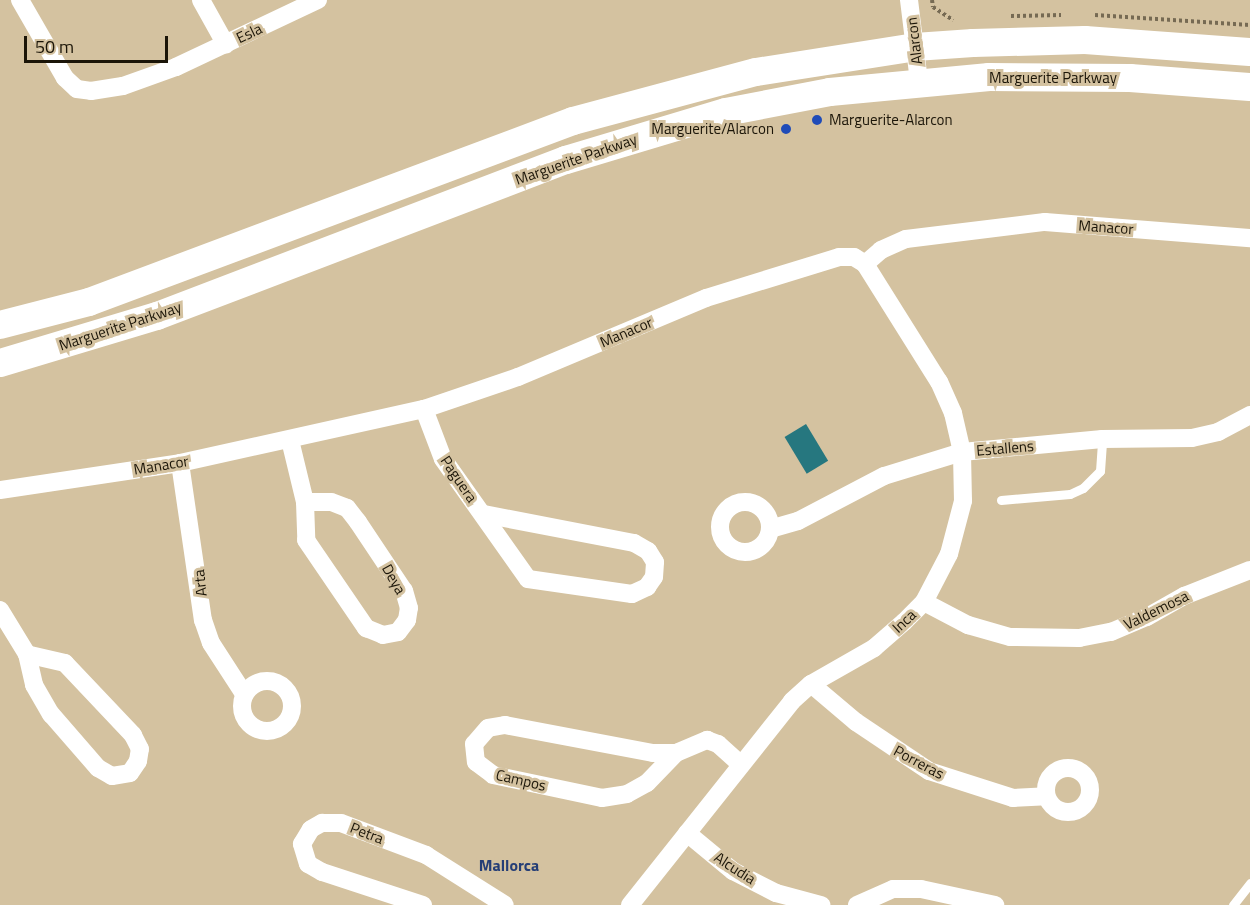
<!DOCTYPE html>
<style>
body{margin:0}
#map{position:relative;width:1250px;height:905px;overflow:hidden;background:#d4c2a0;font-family:"Titillium Web",sans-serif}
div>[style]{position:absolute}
.water>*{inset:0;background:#26777f;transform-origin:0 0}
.path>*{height:4px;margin-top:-2px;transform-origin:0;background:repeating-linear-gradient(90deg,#766a53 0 3px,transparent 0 6px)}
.service>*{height:9px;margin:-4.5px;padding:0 4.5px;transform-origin:4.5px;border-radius:4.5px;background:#fff}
.minor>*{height:18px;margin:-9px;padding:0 9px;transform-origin:9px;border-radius:9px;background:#fff}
.minor>.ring{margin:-9px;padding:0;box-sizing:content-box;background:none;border:18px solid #fff;border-radius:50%}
.primary>*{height:28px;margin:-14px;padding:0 14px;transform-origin:14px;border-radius:14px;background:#fff}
.dots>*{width:16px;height:16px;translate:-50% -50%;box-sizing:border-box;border:3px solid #d4c2a0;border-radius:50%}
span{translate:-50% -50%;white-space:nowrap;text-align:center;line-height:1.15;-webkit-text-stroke:6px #d4c2a0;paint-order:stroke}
.street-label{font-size:15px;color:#1b1508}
.poi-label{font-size:15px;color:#1b1508}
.left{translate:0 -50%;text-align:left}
.right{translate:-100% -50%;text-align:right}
.neighbourhood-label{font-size:16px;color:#253e76;font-weight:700}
.scale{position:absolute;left:24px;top:36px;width:144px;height:27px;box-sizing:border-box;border:3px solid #1b1508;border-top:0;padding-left:8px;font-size:18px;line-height:21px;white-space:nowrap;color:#1b1508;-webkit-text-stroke:4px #d4c2a0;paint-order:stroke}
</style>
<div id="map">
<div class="water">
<i style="left:806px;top:424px;width:43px;height:25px;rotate:59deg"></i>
</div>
<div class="path">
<i style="left:932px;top:0;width:7px;rotate:82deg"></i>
<i style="left:933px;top:7px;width:24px;rotate:33deg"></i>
<i style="left:1095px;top:15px;width:155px;rotate:3.7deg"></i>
<i style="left:1011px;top:16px;width:50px;rotate:-1.1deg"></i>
</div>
<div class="service">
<i style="left:1001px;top:500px;width:69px;rotate:-5deg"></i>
<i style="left:1070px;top:494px;width:14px;rotate:-25deg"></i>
<i style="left:1083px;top:488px;width:24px;rotate:-45deg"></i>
<i style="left:1100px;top:471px;width:32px;rotate:-86deg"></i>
<i style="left:1233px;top:905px;width:28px;rotate:-52deg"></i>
</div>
<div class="minor">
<i style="left:20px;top:0;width:90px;rotate:60deg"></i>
<i style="left:65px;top:78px;width:16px;rotate:43deg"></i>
<i style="left:77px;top:89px;width:14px;rotate:8deg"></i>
<i style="left:91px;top:91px;width:32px;rotate:-9deg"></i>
<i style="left:123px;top:86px;width:56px;rotate:-19.7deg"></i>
<i style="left:176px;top:67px;width:157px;rotate:-25.3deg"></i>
<i style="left:201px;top:0;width:51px;rotate:60.9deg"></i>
<i style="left:909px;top:0;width:83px;rotate:83deg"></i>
<i style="left:424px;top:409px;width:53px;rotate:69.2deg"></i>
<i style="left:443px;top:459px;width:147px;rotate:54.7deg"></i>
<i style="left:528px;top:579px;width:105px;rotate:8.2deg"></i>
<i style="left:632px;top:594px;width:17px;rotate:-25deg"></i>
<i style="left:647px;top:587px;width:12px;rotate:-55deg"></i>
<i style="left:654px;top:577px;width:15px;rotate:-86deg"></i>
<i style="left:655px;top:562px;width:13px;rotate:-122deg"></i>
<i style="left:648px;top:551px;width:16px;rotate:-150deg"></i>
<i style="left:634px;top:543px;width:154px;rotate:-169.1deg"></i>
<i style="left:290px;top:440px;width:64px;rotate:76.4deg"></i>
<i style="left:305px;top:502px;width:38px;rotate:88deg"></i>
<i style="left:306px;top:540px;width:107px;rotate:55.7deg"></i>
<i style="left:366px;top:628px;width:18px;rotate:22deg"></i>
<i style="left:383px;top:635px;width:15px;rotate:-11deg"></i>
<i style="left:398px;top:632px;width:15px;rotate:-53deg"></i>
<i style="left:407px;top:620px;width:12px;rotate:-81deg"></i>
<i style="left:409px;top:608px;width:18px;rotate:-106deg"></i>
<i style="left:404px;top:591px;width:83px;rotate:-123.7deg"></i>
<i style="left:358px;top:522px;width:18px;rotate:-128deg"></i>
<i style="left:347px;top:508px;width:17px;rotate:-159deg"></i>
<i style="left:331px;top:502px;width:26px;rotate:180deg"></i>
<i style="left:180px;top:463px;width:159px;rotate:81.7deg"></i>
<i style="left:203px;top:620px;width:24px;rotate:71deg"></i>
<i style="left:211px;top:643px;width:61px;rotate:57.1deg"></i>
<i style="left:0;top:490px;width:182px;rotate:-8.5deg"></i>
<i style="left:180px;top:463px;width:250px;rotate:-12.5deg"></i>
<i style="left:424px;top:409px;width:99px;rotate:-18.8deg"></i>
<i style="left:518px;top:377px;width:204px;rotate:-22.8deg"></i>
<i style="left:706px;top:298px;width:139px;rotate:-17.1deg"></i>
<i style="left:839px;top:257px;width:15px"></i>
<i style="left:854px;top:257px;width:13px;rotate:32deg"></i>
<i style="left:865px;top:264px;width:21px;rotate:-41deg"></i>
<i style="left:881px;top:250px;width:27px;rotate:-24deg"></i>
<i style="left:906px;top:239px;width:140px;rotate:-7deg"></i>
<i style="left:1045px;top:222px;width:206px;rotate:4.5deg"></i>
<i class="ring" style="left:720px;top:502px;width:32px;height:32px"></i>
<i style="left:770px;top:529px;width:29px;rotate:-16deg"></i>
<i style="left:798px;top:521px;width:97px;rotate:-27.6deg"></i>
<i style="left:884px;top:476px;width:82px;rotate:-17.1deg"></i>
<i style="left:962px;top:452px;width:141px;rotate:-5.3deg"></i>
<i style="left:1102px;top:439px;width:90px;rotate:-0.6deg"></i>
<i style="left:1192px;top:438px;width:27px;rotate:-13deg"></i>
<i style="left:1218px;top:432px;width:36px;rotate:-28deg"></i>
<i style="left:924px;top:602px;width:50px;rotate:27.6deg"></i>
<i style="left:968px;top:625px;width:44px;rotate:15.9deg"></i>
<i style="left:1010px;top:637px;width:69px;rotate:0.8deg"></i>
<i style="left:1079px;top:638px;width:33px;rotate:-11deg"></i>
<i style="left:1111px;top:632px;width:39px;rotate:-23deg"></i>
<i style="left:1147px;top:617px;width:43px;rotate:-29.6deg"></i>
<i style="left:1184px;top:596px;width:71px;rotate:-21.5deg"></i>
<i style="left:0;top:610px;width:52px;rotate:58.5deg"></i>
<i style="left:27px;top:654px;width:32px;rotate:77deg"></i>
<i style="left:34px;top:685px;width:34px;rotate:60deg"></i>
<i style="left:51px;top:714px;width:72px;rotate:49deg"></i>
<i style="left:98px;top:768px;width:16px;rotate:30deg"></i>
<i style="left:112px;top:776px;width:18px;rotate:-9deg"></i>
<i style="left:130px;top:773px;width:14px;rotate:-56deg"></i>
<i style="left:138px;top:761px;width:12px;rotate:-81deg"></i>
<i style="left:140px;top:749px;width:16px;rotate:-117deg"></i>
<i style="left:133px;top:735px;width:99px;rotate:-133.4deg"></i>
<i style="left:65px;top:663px;width:39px;rotate:-167deg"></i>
<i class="ring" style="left:242px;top:681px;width:32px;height:32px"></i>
<i style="left:811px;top:684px;width:59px;rotate:40.2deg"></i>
<i style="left:856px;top:722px;width:88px;rotate:33.9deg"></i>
<i style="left:929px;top:771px;width:88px;rotate:17.8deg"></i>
<i style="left:1013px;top:798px;width:33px;rotate:-3deg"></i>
<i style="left:676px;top:753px;width:23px;rotate:180deg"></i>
<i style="left:653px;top:753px;width:151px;rotate:-169.3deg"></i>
<i style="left:505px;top:725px;width:17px;rotate:170deg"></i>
<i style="left:488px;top:728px;width:21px;rotate:131deg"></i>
<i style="left:474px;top:744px;width:18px;rotate:84deg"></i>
<i style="left:476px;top:762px;width:21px;rotate:37deg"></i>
<i style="left:493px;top:775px;width:111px;rotate:11.9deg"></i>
<i style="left:602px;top:798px;width:25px;rotate:-9deg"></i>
<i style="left:627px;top:794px;width:23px;rotate:-29deg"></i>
<i style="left:647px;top:783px;width:42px;rotate:-46deg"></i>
<i style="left:676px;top:753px;width:34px;rotate:-23deg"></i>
<i style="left:707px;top:740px;width:12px;rotate:20deg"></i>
<i style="left:718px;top:744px;width:31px;rotate:42deg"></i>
<i class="ring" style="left:1046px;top:768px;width:26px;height:26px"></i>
<i style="left:687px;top:833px;width:60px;rotate:39.6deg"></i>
<i style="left:733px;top:871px;width:48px;rotate:27.1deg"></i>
<i style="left:776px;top:893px;width:47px;rotate:14.9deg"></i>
<i style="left:423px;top:905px;width:106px;rotate:-161.9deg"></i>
<i style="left:322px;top:872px;width:16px;rotate:-150deg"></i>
<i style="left:308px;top:864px;width:21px;rotate:-107deg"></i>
<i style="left:302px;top:844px;width:17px;rotate:-59deg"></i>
<i style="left:311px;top:829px;width:13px;rotate:-29deg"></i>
<i style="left:322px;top:823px;width:19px"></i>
<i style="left:341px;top:823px;width:91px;rotate:20.6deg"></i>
<i style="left:426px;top:855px;width:93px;rotate:32.3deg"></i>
<i style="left:630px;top:905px;width:260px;rotate:-51.5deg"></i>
<i style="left:792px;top:701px;width:25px;rotate:-42deg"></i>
<i style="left:811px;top:684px;width:73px;rotate:-29.7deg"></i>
<i style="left:874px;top:648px;width:40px;rotate:-41deg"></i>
<i style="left:904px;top:622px;width:28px;rotate:-45deg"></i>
<i style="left:924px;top:602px;width:54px;rotate:-62.5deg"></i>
<i style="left:949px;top:554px;width:55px;rotate:-75.2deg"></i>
<i style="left:963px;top:501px;width:49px;rotate:-91.2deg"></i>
<i style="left:962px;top:452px;width:40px;rotate:-103deg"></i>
<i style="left:953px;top:413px;width:34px;rotate:-114deg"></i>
<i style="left:939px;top:382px;width:139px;rotate:-122.1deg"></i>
<i style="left:857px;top:905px;width:39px;rotate:-24deg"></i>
<i style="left:893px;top:889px;width:28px"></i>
<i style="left:921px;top:889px;width:76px;rotate:12.2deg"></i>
</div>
<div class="primary">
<i style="left:0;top:325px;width:92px;rotate:-14.5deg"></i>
<i style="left:89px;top:302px;width:517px;rotate:-20.5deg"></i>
<i style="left:573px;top:121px;width:189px;rotate:-15deg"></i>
<i style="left:756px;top:72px;width:161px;rotate:-8.9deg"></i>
<i style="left:915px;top:47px;width:58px;rotate:-3.9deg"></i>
<i style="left:973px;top:43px;width:112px;rotate:-1.5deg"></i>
<i style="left:1085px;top:40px;width:165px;rotate:4.2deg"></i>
<i style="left:0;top:363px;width:164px;rotate:-16.7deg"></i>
<i style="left:157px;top:316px;width:438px;rotate:-20.9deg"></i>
<i style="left:566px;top:160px;width:167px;rotate:-16.7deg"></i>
<i style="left:726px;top:112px;width:106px;rotate:-10.9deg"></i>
<i style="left:830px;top:92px;width:160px;rotate:-5.4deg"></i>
<i style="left:989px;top:77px;width:141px;rotate:0.4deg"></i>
<i style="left:1130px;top:78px;width:120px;rotate:4.3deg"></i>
</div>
<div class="dots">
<i style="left:817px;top:120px;background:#1f4bb8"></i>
<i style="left:786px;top:129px;background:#1f4bb8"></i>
</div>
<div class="street-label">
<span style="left:249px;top:33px;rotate:-26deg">Esla</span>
<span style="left:914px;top:41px;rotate:-97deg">Alarcon</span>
<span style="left:1053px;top:78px">Marguerite Parkway</span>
<span style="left:576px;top:159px;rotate:-19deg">Marguerite Parkway</span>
<span style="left:1106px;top:227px;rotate:4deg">Manacor</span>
<span style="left:120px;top:326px;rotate:-18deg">Marguerite Parkway</span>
<span style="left:626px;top:332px;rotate:-23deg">Manacor</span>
<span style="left:1005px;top:448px;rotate:-5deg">Estallens</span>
<span style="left:161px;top:465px;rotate:-9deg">Manacor</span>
<span style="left:459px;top:479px;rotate:56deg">Paguera</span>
<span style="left:394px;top:579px;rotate:60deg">Deya</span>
<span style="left:200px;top:583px;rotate:-96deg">Arta</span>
<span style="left:1156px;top:610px;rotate:-26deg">Valdemosa</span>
<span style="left:904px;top:621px;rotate:-43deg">Inca</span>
<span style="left:919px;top:762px;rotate:28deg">Porreras</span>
<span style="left:521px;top:780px;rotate:13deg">Campos</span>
<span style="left:367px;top:833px;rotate:21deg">Petra</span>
<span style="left:735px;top:868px;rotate:33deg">Alcudia</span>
</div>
<div class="poi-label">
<span class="left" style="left:829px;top:120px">Marguerite-Alarcon</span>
<span class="right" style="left:774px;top:129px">Marguerite/Alarcon</span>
</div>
<div class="neighbourhood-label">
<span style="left:509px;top:865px">Mallorca</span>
</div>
<div class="scale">50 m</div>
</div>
